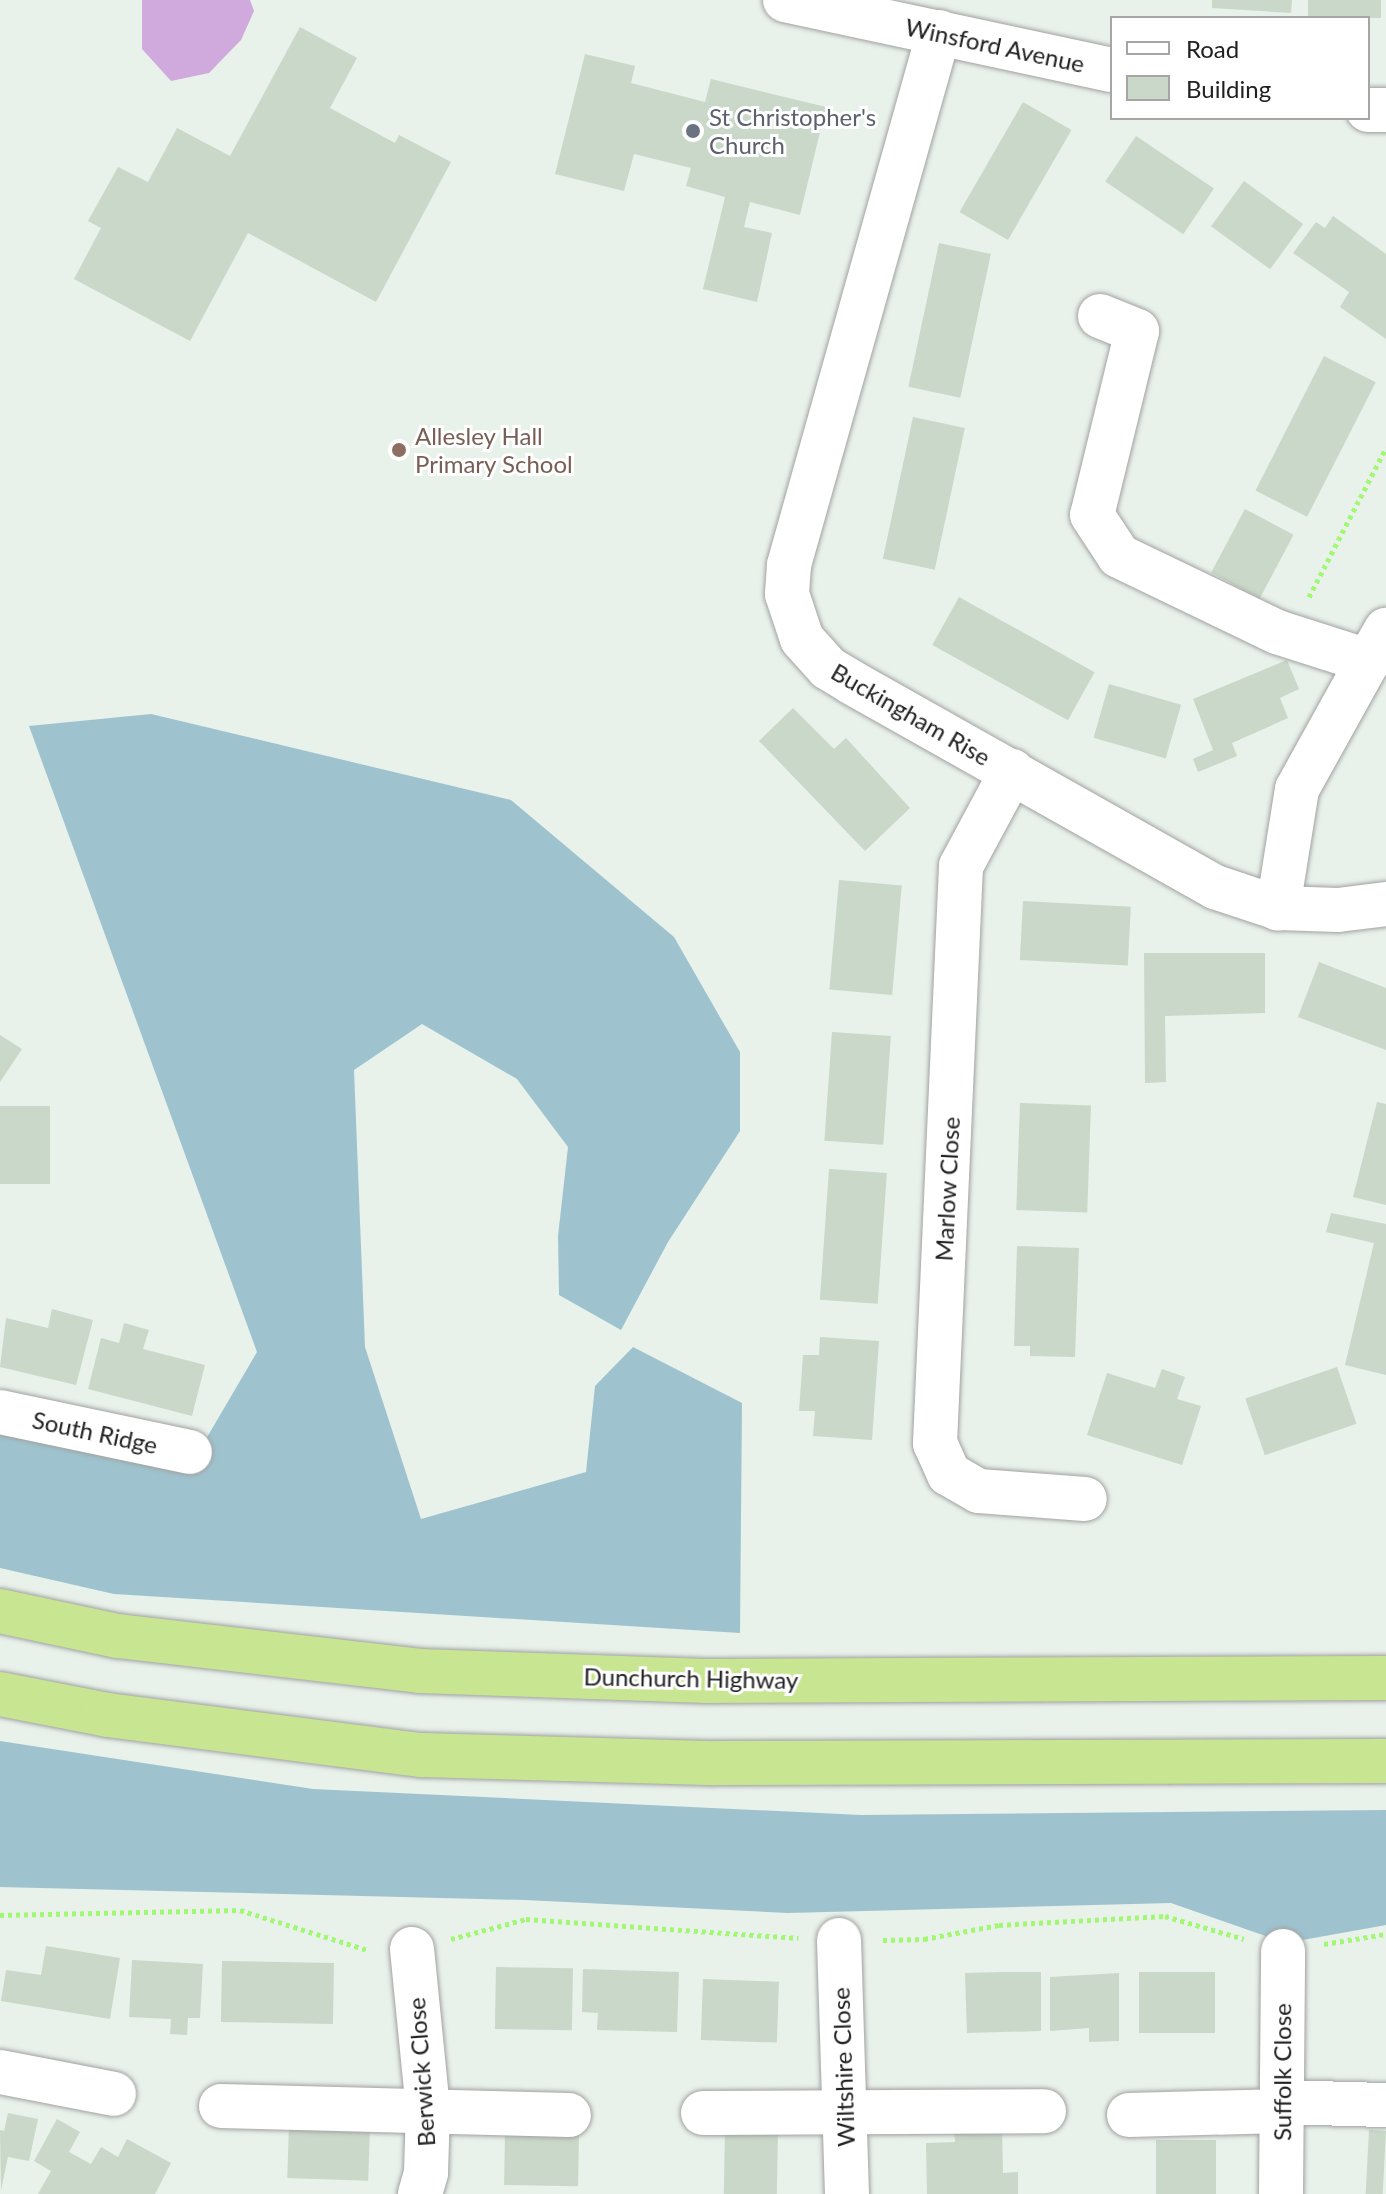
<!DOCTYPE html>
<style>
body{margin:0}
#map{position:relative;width:1386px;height:2194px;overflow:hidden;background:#e8f1ea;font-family:Lato,sans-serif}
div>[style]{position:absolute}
.forest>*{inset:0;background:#9ec3cf}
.water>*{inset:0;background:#d1aadd}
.building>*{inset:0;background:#c9d8c8;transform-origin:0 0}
.path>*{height:5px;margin-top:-2.5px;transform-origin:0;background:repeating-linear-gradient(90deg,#a2f773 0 4px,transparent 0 8px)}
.roads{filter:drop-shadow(0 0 2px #a2a2a2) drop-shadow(0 0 2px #a2a2a2)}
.minor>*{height:44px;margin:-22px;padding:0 22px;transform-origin:22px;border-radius:22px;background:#fff}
.highway>*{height:44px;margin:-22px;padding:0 22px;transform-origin:22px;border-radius:22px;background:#c8e692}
.dots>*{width:22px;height:22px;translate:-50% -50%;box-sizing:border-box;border:4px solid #fff;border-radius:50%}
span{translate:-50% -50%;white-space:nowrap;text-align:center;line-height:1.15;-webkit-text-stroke:6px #fff;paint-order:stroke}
.street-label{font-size:24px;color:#212121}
.worship-label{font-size:24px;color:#5b616d}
.left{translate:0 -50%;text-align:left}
.education-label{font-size:24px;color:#785e54}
.legend{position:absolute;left:1110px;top:16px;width:260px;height:104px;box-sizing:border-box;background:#fff;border:2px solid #a6a6a6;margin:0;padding:10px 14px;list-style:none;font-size:24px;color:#212121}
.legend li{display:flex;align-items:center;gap:16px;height:40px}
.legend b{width:40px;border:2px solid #a6a6a6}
</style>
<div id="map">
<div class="forest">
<i style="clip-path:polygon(151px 714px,511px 800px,674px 937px,740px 1052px,740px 1131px,668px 1242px,621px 1330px,559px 1295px,558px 1236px,568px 1147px,517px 1079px,422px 1024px,354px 1070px,365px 1347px,421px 1519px,586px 1472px,595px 1386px,633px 1347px,742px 1403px,740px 1633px,114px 1594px,0 1568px,0 1434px,206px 1439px,257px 1352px,29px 726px)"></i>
<i style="clip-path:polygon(0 1741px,313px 1789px,861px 1815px,1386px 1810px,1386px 1925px,1286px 1943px,1171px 1903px,788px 1913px,525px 1900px,0 1887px)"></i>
</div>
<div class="water">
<i style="clip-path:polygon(142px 0,250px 0,254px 11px,241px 40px,209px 73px,171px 81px,142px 49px)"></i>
</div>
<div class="building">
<i style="clip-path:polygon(1212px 0,1292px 0,1291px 13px,1212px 8px)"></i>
<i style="left:1308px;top:0;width:73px;height:18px"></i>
<i style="clip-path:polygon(300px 27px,357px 58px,330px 108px,395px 143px,399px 135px,451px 162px,376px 302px,248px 233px,190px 341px,74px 279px,101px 228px,88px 221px,118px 167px,148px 182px,177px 128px,230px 156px)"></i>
<i style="clip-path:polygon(585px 54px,635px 66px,631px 83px,705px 102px,711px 79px,826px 107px,800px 215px,750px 202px,744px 227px,772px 233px,757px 302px,703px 289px,725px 197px,686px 186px,691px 168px,634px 154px,624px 191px,555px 174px)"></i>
<i style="left:1023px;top:102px;width:56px;height:127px;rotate:30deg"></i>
<i style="left:1136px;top:136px;width:94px;height:55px;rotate:34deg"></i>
<i style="left:1244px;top:181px;width:73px;height:56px;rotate:36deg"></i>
<i style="clip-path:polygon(1333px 216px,1386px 254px,1386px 339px,1340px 307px,1349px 292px,1293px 253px,1316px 222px,1325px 228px)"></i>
<i style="left:939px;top:243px;width:53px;height:147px;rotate:12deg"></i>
<i style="left:1324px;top:356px;width:58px;height:151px;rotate:27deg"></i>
<i style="left:913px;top:417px;width:53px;height:145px;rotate:12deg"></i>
<i style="left:1245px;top:509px;width:55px;height:72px;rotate:28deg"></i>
<i style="left:959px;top:597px;width:155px;height:55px;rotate:29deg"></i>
<i style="clip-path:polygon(1287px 660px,1299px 689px,1280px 698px,1288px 718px,1232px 743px,1237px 756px,1198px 772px,1193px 759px,1213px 750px,1193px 699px)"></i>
<i style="left:1109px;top:684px;width:75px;height:56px;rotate:16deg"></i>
<i style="clip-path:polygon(793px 708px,834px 749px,846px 738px,910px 808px,865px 851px,759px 741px)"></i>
<i style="left:839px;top:880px;width:63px;height:110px;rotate:5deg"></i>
<i style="left:1023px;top:901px;width:108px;height:59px;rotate:3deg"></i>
<i style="clip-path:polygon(1144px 953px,1265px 953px,1265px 1013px,1165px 1016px,1166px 1082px,1145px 1083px)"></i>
<i style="clip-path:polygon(1319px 962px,1386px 988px,1386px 1050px,1298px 1017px)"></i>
<i style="left:832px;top:1032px;width:59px;height:109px;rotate:4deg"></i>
<i style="clip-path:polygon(0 1035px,22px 1049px,0 1082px)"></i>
<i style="clip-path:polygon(1377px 1102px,1386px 1104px,1386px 1205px,1353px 1197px)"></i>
<i style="left:1020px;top:1103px;width:71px;height:107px;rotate:2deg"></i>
<i style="left:0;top:1106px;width:50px;height:78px"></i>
<i style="left:829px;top:1169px;width:58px;height:131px;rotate:4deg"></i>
<i style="clip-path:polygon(1331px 1213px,1386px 1224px,1386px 1375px,1345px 1365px,1374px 1243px,1326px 1232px)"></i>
<i style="clip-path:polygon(1017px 1246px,1079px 1248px,1075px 1357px,1030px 1356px,1030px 1346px,1014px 1346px)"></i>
<i style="clip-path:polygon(52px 1309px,93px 1320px,76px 1385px,0 1367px,6px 1318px,48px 1328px)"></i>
<i style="clip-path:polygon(124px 1323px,149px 1330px,143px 1349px,205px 1365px,192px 1416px,88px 1389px,101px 1338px,119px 1343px)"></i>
<i style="clip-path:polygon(820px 1337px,879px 1341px,872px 1440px,813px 1436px,815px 1411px,799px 1411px,803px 1355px,819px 1355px)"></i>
<i style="left:1337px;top:1367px;width:60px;height:97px;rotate:71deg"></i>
<i style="clip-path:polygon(1162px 1369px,1185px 1377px,1177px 1399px,1201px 1406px,1182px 1465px,1087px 1435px,1107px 1373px,1155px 1388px)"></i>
<i style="clip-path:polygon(46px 1946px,120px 1958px,110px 2019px,1px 2001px,6px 1970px,41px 1975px)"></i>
<i style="clip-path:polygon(132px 1960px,203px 1964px,200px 2018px,188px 2018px,187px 2035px,170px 2034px,171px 2019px,129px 2017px)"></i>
<i style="left:222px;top:1961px;width:112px;height:61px;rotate:1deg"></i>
<i style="left:496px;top:1967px;width:77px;height:62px;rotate:1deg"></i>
<i style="clip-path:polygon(583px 1969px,679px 1972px,677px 2032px,597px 2030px,598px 2013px,582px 2012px)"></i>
<i style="clip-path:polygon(1003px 1972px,1041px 1972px,1041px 2031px,967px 2033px,965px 1973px)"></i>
<i style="left:1215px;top:1972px;width:61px;height:76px;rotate:90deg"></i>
<i style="clip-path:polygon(1119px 1973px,1119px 2041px,1089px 2042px,1089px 2028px,1050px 2031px,1050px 1977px)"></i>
<i style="left:703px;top:1979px;width:76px;height:61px;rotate:2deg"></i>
<i style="clip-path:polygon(8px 2113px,38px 2119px,29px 2161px,8px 2157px,1px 2190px,0 2130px,4px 2131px)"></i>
<i style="clip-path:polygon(57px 2119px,80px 2132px,69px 2152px,91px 2164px,101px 2147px,118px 2157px,127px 2139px,171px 2163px,155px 2194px,38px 2194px,51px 2171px,34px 2161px)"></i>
<i style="left:289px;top:2127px;width:81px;height:51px;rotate:2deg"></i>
<i style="left:725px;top:2127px;width:53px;height:67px;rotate:1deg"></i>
<i style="clip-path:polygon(1002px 2127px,1003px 2173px,1018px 2172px,1018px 2194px,927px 2194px,926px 2143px,955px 2142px,954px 2128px)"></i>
<i style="left:1369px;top:2130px;width:17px;height:64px;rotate:3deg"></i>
<i style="left:505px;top:2132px;width:74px;height:53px;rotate:1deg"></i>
<i style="left:1156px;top:2140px;width:60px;height:54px"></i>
</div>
<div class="path">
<i style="left:1309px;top:597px;width:168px;rotate:-62.7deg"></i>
<i style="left:0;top:1915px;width:240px;rotate:-1.2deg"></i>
<i style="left:240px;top:1910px;width:134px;rotate:17.4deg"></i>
<i style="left:451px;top:1939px;width:78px;rotate:-14.9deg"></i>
<i style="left:526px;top:1919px;width:273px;rotate:4deg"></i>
<i style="left:883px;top:1940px;width:41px;rotate:-1.4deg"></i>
<i style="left:924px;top:1939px;width:76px;rotate:-10.6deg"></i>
<i style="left:999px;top:1925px;width:166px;rotate:-3.1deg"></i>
<i style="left:1165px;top:1916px;width:82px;rotate:16.2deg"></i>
<i style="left:1324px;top:1944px;width:63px;rotate:-9.2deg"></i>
</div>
<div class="roads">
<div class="minor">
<i style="left:785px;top:0;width:334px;rotate:12.1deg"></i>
<i style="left:939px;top:32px;width:554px;rotate:105.72deg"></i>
<i style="left:789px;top:565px;width:29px;rotate:94deg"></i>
<i style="left:787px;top:594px;width:47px;rotate:71.6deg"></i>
<i style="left:802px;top:639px;width:39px;rotate:48deg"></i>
<i style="left:828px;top:668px;width:27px;rotate:31deg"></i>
<i style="left:851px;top:682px;width:418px;rotate:29.4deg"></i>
<i style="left:1215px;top:887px;width:66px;rotate:18.4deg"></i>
<i style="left:1278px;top:908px;width:60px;rotate:1.9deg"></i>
<i style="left:1338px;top:910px;width:48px;rotate:-7.1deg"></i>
<i style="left:1368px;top:110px;width:18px"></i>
<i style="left:1100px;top:316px;width:40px;rotate:22deg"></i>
<i style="left:1137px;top:331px;width:189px;rotate:103.7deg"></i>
<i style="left:1092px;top:515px;width:49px;rotate:56.6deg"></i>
<i style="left:1119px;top:556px;width:175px;rotate:25.7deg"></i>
<i style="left:1277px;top:632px;width:96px;rotate:17.7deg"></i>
<i style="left:1368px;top:661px;width:146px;rotate:119deg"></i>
<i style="left:1297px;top:789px;width:121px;rotate:99.1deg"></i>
<i style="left:1368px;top:661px;width:36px;rotate:-60deg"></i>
<i style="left:1012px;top:771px;width:108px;rotate:118.2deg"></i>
<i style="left:961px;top:866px;width:578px;rotate:92.58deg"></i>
<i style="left:935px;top:1443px;width:34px;rotate:66deg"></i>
<i style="left:949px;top:1474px;width:34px;rotate:30deg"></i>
<i style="left:979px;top:1491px;width:106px;rotate:4.3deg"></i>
<i style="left:0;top:1412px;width:194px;rotate:11.9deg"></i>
<i style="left:839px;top:1940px;width:254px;rotate:88.2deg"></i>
<i style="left:412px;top:1949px;width:161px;rotate:84.3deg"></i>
<i style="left:428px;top:2109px;width:64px;rotate:91.8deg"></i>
<i style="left:426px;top:2173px;width:22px;rotate:106deg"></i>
<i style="left:0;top:2072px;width:116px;rotate:10.9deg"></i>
<i style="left:1282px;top:2102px;width:104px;rotate:1.7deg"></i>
<i style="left:221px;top:2106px;width:348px;rotate:1.5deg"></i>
<i style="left:703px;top:2113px;width:341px;rotate:-0.3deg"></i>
<i style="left:1129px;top:2115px;width:153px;rotate:-1.5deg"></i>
<i style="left:1281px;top:2194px;width:243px;rotate:-89.5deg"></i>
</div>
<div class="highway">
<i style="left:0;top:1611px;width:121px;rotate:12deg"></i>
<i style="left:118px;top:1636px;width:304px;rotate:6.6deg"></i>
<i style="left:420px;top:1671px;width:286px;rotate:2deg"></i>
<i style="left:706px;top:1681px;width:680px;rotate:-0.25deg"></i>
<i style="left:0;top:1694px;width:110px;rotate:11deg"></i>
<i style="left:108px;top:1715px;width:316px;rotate:7.3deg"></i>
<i style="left:421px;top:1755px;width:295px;rotate:1.6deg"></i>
<i style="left:716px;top:1763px;width:670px;rotate:-0.17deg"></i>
</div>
</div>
<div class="dots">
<i style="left:693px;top:131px;background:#6b7280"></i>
<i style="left:399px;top:450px;background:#8d6e63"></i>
</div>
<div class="street-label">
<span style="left:995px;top:45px;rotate:12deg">Winsford Avenue</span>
<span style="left:911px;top:714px;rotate:30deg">Buckingham Rise</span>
<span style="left:947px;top:1189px;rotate:-87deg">Marlow Close</span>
<span style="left:95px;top:1432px;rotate:12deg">South Ridge</span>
<span style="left:691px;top:1678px;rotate:1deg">Dunchurch Highway</span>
<span style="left:843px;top:2067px;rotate:-92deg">Wiltshire Close</span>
<span style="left:421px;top:2072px;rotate:-94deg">Berwick Close</span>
<span style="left:1282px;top:2072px;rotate:-90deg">Suffolk Close</span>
</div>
<div class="worship-label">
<span class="left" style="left:709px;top:131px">St Christopher's<br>Church</span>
</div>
<div class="education-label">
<span class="left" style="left:415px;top:450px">Allesley Hall<br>Primary School</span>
</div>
<ul class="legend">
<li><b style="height:10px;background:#fff"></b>Road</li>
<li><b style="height:22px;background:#c9d8c8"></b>Building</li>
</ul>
</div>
